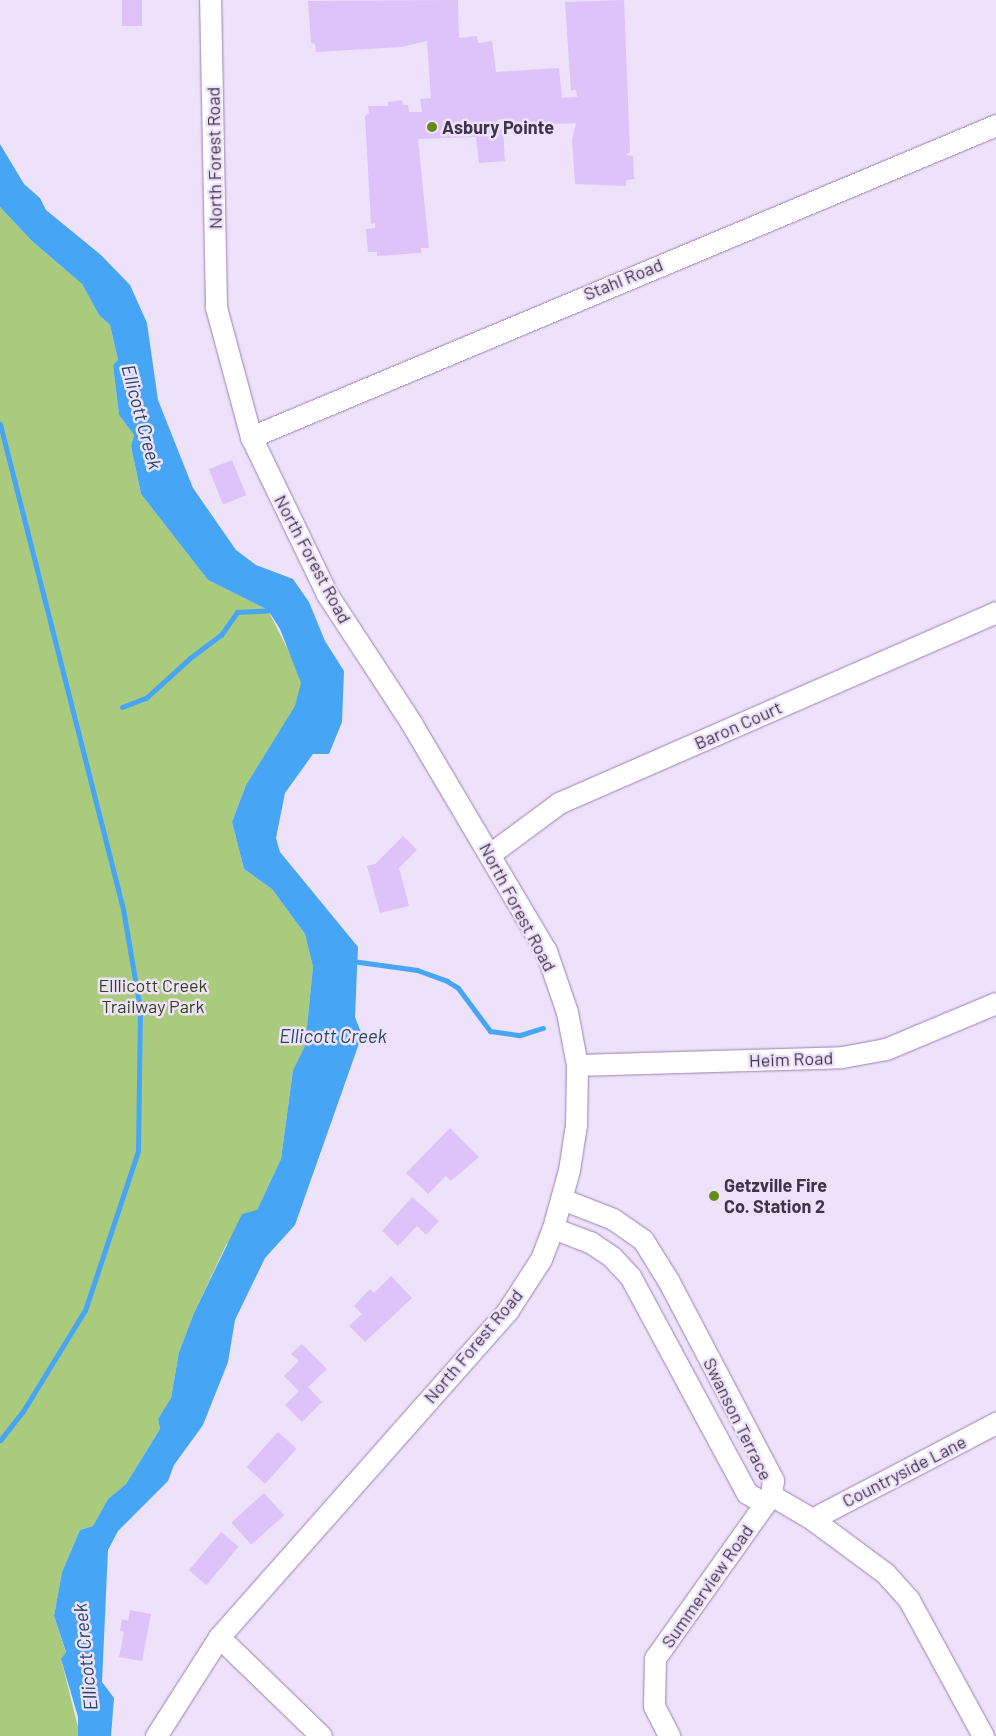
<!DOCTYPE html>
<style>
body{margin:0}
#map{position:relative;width:996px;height:1736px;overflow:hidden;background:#ede2f9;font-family:Barlow,sans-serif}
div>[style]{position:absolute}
.green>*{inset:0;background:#aaca7d}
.water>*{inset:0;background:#46a5f4}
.stream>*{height:5px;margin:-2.5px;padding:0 2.5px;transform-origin:2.5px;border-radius:2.5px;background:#46a5f4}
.building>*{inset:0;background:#dec2fa;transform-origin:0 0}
.roads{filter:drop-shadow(0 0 1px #9b80b5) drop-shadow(0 0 1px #9b80b5)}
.minor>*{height:21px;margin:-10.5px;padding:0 10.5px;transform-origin:10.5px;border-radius:10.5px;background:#fff}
.dots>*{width:14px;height:14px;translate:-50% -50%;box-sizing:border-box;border:2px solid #ede2f9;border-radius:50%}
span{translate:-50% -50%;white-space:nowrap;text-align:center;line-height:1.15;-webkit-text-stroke:5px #ede2f9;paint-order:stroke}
.poi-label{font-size:18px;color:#40344b;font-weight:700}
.left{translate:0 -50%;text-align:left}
.street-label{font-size:18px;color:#40344b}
.park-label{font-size:18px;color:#334417}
.water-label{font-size:19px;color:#224768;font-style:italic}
</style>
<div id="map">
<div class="green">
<i style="clip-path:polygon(0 207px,32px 241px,82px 284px,99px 315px,110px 325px,118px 360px,113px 365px,119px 415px,134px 435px,131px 446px,141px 494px,208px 580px,268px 610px,302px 678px,300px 699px,246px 785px,232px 822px,244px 869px,272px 889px,305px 934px,313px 967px,305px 1046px,293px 1070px,281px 1159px,257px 1210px,226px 1245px,194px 1313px,179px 1352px,171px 1398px,158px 1419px,160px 1429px,126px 1484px,108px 1499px,93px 1526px,80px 1530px,62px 1572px,54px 1616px,66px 1653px,61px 1659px,78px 1727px,93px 1736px,0 1736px)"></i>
</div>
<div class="water">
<i style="clip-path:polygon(0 144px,24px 184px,40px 198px,46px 210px,101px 255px,130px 285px,147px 323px,158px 400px,193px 488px,236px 550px,256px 565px,293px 579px,309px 602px,325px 641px,344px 671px,342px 722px,329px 754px,313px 754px,285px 793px,276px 838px,280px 852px,358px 947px,355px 1017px,362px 1035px,295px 1225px,265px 1258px,235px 1320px,228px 1362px,203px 1425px,174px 1465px,168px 1481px,118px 1531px,108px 1550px,102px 1682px,114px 1698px,111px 1736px,78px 1736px,78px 1717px,61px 1659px,66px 1652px,54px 1616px,62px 1572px,80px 1530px,93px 1526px,108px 1499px,126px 1484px,160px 1429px,158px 1419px,171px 1398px,179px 1352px,194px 1313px,242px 1214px,257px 1210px,281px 1159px,293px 1070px,305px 1046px,313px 967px,305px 934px,272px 889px,244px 869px,232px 822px,246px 785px,295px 706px,301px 683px,280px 629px,268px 610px,208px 580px,141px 494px,131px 446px,134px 435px,119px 415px,113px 365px,118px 360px,110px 325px,99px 315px,82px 284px,32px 241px,0 207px)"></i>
</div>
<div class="stream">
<i style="left:0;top:424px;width:500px;rotate:75.77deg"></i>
<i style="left:123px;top:909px;width:100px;rotate:80.3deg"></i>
<i style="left:140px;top:1008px;width:143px;rotate:90.8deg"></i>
<i style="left:138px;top:1151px;width:168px;rotate:108.4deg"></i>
<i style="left:85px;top:1310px;width:119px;rotate:121.5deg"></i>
<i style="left:23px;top:1411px;width:37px;rotate:128deg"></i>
<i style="left:122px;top:707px;width:26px;rotate:-21deg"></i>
<i style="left:146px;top:698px;width:59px;rotate:-42.3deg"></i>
<i style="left:190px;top:658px;width:39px;rotate:-37deg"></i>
<i style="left:221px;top:635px;width:28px;rotate:-55deg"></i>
<i style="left:237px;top:612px;width:37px;rotate:-3deg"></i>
<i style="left:352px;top:961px;width:66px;rotate:7.9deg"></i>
<i style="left:417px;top:970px;width:32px;rotate:20deg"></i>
<i style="left:447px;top:981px;width:13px;rotate:32deg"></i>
<i style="left:458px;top:988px;width:54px;rotate:53.3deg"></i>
<i style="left:490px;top:1031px;width:30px;rotate:8deg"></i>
<i style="left:520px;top:1035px;width:24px;rotate:-17deg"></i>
</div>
<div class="building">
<i style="left:122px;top:0;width:20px;height:26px"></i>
<i style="clip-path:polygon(458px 0,459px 38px,477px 36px,478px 43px,492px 41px,496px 72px,559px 68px,562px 98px,577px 97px,576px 90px,571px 91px,565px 2px,624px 0,630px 152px,626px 155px,633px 156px,634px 179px,626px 180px,626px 186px,575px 184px,572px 140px,576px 123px,513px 126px,504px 125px,503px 119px,497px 120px,498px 129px,503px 129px,505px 161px,479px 163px,476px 137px,418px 139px,429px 248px,421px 248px,421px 253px,377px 256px,377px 252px,368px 252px,366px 229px,375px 228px,375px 223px,371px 224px,365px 116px,369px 113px,368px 106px,388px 106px,388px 102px,402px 100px,403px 105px,408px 105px,409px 112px,422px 112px,420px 99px,431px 98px,427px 41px,401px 47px,316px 52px,315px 44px,311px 43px,308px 1px)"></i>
<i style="left:232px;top:460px;width:38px;height:25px;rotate:68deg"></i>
<i style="clip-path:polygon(403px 836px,417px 850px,399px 868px,409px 906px,380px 913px,367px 866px,375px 864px)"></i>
<i style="clip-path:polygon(450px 1128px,479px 1157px,451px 1181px,446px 1176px,428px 1194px,406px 1173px)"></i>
<i style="clip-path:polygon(412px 1197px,439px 1221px,426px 1235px,417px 1226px,398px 1246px,382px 1231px)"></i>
<i style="clip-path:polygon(391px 1276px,412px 1298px,365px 1342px,349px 1326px,362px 1314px,354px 1306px,370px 1289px,374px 1293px)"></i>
<i style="clip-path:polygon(302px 1344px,327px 1369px,308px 1387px,322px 1402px,302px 1422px,285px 1405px,299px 1391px,284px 1376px,299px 1361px,291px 1354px)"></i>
<i style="left:278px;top:1432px;width:25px;height:47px;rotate:42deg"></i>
<i style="left:264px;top:1493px;width:30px;height:44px;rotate:48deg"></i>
<i style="left:221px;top:1532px;width:23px;height:50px;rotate:40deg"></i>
<i style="clip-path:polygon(130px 1610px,151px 1614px,142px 1661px,119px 1657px,124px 1632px,120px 1631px,122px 1619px,128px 1621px)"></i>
</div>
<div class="roads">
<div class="minor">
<i style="left:251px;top:437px;width:808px;rotate:-22.72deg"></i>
<i style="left:490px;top:854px;width:86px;rotate:-36.5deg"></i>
<i style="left:559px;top:803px;width:477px;rotate:-23.6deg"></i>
<i style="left:577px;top:1065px;width:265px;rotate:-1.7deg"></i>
<i style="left:842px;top:1057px;width:45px;rotate:-10.3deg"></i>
<i style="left:886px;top:1049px;width:119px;rotate:-22.7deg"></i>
<i style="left:562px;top:1199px;width:55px;rotate:21.4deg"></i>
<i style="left:613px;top:1219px;width:37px;rotate:35deg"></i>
<i style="left:643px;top:1240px;width:49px;rotate:58.2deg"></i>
<i style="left:669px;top:1282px;width:224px;rotate:62.3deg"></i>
<i style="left:773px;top:1480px;width:15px;rotate:98deg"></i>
<i style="left:771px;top:1495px;width:200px;rotate:125.4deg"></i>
<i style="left:655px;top:1658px;width:48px;rotate:91.2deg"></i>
<i style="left:654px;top:1706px;width:34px;rotate:63deg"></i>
<i style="left:553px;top:1228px;width:40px;rotate:21deg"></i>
<i style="left:590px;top:1242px;width:27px;rotate:34deg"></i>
<i style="left:612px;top:1257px;width:26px;rotate:47deg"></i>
<i style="left:630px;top:1276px;width:247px;rotate:61.7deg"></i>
<i style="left:747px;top:1493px;width:21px;rotate:31deg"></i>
<i style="left:771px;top:1495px;width:48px;rotate:30.3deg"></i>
<i style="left:812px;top:1519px;width:91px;rotate:36.5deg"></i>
<i style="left:885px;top:1573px;width:36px;rotate:48deg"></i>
<i style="left:909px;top:1600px;width:155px;rotate:61.4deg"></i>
<i style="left:812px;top:1519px;width:208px;rotate:-27.6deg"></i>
<i style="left:219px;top:1637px;width:142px;rotate:44.1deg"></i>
<i style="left:156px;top:1736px;width:117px;rotate:-57.5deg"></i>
<i style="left:219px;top:1637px;width:436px;rotate:-48.5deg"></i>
<i style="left:508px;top:1310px;width:61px;rotate:-57.1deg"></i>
<i style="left:541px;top:1259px;width:33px;rotate:-69deg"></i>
<i style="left:553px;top:1228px;width:60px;rotate:-74.6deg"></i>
<i style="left:569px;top:1170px;width:46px;rotate:-81.2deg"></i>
<i style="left:576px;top:1125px;width:60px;rotate:-89deg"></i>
<i style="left:577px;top:1065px;width:54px;rotate:-100.7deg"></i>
<i style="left:567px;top:1012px;width:65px;rotate:-109deg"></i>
<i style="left:546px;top:951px;width:264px;rotate:-120.6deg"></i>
<i style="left:412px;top:724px;width:155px;rotate:-123.2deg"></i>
<i style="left:327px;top:594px;width:174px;rotate:-115.8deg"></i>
<i style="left:251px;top:437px;width:135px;rotate:-105.1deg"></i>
<i style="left:216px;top:307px;width:307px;rotate:-91.1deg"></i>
</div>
</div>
<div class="dots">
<i style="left:432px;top:127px;background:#658c17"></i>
<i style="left:714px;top:1196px;background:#658c17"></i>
</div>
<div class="poi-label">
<span class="left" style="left:442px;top:127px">Asbury Pointe</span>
<span class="left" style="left:724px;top:1196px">Getzville Fire<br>Co. Station 2</span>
</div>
<div class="street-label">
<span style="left:214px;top:158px;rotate:-91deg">North Forest Road</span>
<span style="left:623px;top:279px;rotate:-22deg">Stahl Road</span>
<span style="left:313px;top:559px;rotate:62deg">North Forest Road</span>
<span style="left:738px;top:725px;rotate:-24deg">Baron Court</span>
<span style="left:518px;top:907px;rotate:62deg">North Forest Road</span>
<span style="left:791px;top:1059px;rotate:-2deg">Heim Road</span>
<span style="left:473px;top:1346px;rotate:-50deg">North Forest Road</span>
<span style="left:738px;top:1419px;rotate:64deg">Swanson Terrace</span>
<span style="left:904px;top:1471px;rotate:-27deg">Countryside Lane</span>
<span style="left:707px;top:1586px;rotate:-55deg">Summerview Road</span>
</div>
<div class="park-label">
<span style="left:153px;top:996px">Elllicott Creek<br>Trailway Park</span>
</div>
<div class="water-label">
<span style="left:142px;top:417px;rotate:75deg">Ellicott Creek</span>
<span style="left:333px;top:1036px">Ellicott Creek</span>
<span style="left:85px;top:1657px;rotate:-96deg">Ellicott Creek</span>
</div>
</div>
